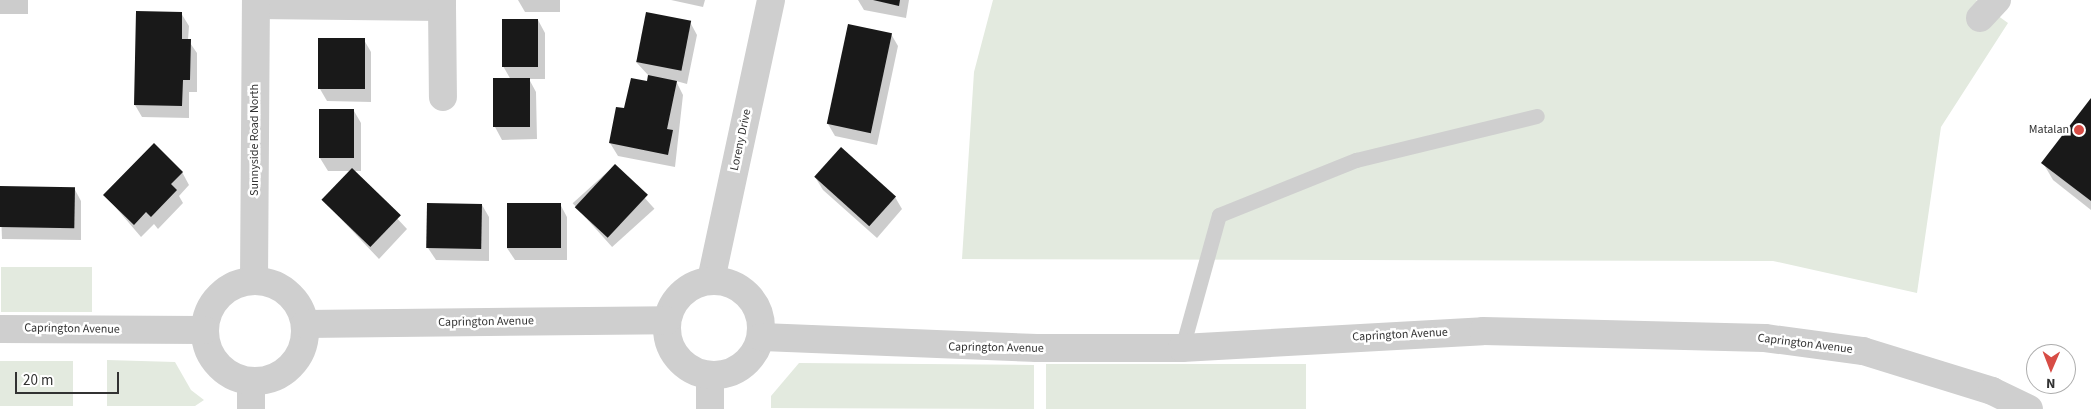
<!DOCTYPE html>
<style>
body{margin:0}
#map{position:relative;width:2091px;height:409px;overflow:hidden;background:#fff;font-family:"Source Sans 3",sans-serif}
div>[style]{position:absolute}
.green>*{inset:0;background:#e3eadf;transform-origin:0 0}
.shadow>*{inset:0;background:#0003;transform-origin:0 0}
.building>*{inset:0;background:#191919;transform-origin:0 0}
.service>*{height:15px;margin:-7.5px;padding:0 7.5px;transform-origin:7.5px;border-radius:7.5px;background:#cfcfcf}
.minor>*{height:28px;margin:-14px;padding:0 14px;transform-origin:14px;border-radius:14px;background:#cfcfcf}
.tertiary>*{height:28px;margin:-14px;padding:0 14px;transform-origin:14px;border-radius:14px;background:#cfcfcf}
.tertiary>.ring{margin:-14px;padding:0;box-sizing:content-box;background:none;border:28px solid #cfcfcf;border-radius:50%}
.dots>*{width:14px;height:14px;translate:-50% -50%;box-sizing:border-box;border:2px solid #fff;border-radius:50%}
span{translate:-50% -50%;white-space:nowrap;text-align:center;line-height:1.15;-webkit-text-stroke:5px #fff;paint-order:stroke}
.poi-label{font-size:12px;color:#323232}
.right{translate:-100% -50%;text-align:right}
.street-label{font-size:12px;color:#323232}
.north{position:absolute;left:2026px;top:344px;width:50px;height:50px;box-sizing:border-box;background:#fff;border:1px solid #adadad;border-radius:50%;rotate:181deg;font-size:14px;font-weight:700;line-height:20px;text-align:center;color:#323232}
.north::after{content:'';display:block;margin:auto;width:18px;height:22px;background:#d74c45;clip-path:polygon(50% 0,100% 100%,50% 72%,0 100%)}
.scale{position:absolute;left:15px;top:372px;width:104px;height:22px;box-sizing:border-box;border:2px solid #323232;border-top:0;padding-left:6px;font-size:15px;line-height:18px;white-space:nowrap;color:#323232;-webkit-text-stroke:4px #fff;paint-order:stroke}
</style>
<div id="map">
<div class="green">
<i style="clip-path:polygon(993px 0,1976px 0,2008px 23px,1941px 127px,1917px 293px,1773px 261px,962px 259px,974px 72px)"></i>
<i style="left:1px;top:267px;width:91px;height:45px"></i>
<i style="clip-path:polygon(107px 360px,175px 362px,191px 390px,204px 400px,195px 406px,107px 406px)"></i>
<i style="left:0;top:361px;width:73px;height:45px"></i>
<i style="clip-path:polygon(799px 363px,1034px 365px,1034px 409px,771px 408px,771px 396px)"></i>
<i style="left:1046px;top:364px;width:260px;height:45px"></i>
</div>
<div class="shadow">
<i style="left:0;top:0;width:28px;height:14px"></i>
<i style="clip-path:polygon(518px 0,560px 0,560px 12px,525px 12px)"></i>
<i style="clip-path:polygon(671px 0,705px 0,703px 7px)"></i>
<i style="clip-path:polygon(858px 0,909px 0,906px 18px,864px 10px)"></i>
<i style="clip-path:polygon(181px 13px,189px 26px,188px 40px,197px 53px,197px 92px,189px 92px,189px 118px,142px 117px,135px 105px)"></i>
<i style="clip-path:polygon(538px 20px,545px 33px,545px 79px,529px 79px,536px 92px,537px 139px,502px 140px,495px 127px,495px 80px,511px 80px,503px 66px)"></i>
<i style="clip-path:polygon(690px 22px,697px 35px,687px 84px,676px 81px,683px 95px,675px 167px,618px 156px,610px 143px,625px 110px,648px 82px,649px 76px,636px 62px)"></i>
<i style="clip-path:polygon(891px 34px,898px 46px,877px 145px,835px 136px,828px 124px)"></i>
<i style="clip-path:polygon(364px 40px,371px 52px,371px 102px,327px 101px,320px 89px)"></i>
<i style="clip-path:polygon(2091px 100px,2091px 210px,2053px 180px,2043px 163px)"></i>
<i style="clip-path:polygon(320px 111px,354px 111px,361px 123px,361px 171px,353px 171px,407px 229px,379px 259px,323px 200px,351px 171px,328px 171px,320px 158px)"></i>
<i style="left:615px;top:165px;width:59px;height:57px;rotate:48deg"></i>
<i style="clip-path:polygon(182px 172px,189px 185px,179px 196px,183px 203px,158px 229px,154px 224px,141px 237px,105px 195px)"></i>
<i style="clip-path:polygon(815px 177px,895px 197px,902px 209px,877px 238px,823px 190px)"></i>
<i style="clip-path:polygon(0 188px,74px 188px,81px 201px,81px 240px,2px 239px)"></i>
<i style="clip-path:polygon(560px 204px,567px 217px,567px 260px,515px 260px,507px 248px)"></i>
<i style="clip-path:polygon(482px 205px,489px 217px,489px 261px,436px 260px,428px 248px)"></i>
</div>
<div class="building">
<i style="clip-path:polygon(873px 0,900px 0,899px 6px)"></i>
<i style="clip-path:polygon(136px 11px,182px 12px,182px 39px,191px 39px,190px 80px,183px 80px,182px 106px,134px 105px)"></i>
<i style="left:646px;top:12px;width:46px;height:51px;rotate:11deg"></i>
<i style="left:502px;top:19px;width:36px;height:48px"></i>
<i style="left:848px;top:24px;width:45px;height:102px;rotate:12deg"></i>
<i style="left:318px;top:38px;width:47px;height:51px"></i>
<i style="clip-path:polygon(648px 75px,677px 81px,667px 129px,673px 130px,668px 155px,609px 143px,616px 107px,624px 108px,631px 78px,647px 81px)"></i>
<i style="left:493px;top:78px;width:37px;height:49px"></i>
<i style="clip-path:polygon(2091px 98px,2091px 201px,2041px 163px)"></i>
<i style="left:319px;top:109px;width:35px;height:49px"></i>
<i style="clip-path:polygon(154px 143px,183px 172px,171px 184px,177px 190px,151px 217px,146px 212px,134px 225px,103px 195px)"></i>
<i style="left:841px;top:147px;width:74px;height:40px;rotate:42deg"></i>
<i style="left:615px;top:164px;width:45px;height:59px;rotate:43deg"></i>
<i style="left:352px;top:168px;width:68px;height:44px;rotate:44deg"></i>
<i style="left:0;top:186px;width:75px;height:41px;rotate:1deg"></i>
<i style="left:427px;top:203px;width:55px;height:45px;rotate:1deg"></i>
<i style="left:507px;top:203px;width:54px;height:45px"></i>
</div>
<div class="service">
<i style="left:1182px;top:348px;width:138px;rotate:-74.5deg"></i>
<i style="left:1219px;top:215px;width:148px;rotate:-21.9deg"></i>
<i style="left:1356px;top:160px;width:186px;rotate:-13.7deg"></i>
</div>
<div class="minor">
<i style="left:256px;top:5px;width:186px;rotate:0.6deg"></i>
<i style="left:442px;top:7px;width:7px;rotate:-90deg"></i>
<i style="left:442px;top:7px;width:90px;rotate:89.4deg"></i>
<i style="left:1980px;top:18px;width:25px;rotate:-47deg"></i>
<i style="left:254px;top:280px;width:280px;rotate:-89.6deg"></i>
<i style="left:710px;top:375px;width:34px;rotate:90deg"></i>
<i style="left:251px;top:381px;width:28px;rotate:90deg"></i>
</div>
<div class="tertiary">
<i style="left:711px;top:280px;width:286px;rotate:-77.9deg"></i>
<i class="ring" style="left:667px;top:281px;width:66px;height:66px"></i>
<i class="ring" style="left:205px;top:281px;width:72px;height:72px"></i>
<i style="left:305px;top:324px;width:362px;rotate:-0.6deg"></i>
<i style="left:0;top:329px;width:204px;rotate:0.3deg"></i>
<i style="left:761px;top:337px;width:276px;rotate:2.3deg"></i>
<i style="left:1037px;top:348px;width:145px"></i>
<i style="left:1182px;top:348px;width:301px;rotate:-3.2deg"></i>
<i style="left:1483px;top:331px;width:282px;rotate:1.4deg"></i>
<i style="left:1765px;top:338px;width:99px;rotate:7.6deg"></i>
<i style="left:1863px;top:351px;width:135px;rotate:17.2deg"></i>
<i style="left:1992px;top:391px;width:41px;rotate:25.9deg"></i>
</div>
<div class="dots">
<i style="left:2079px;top:130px;background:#d74c45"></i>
</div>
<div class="poi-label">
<span class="right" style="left:2069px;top:130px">Matalan</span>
</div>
<div class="street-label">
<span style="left:255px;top:140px;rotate:-90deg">Sunnyside Road North</span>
<span style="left:741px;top:140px;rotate:-78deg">Loreny Drive</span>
<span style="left:486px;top:322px;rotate:-1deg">Caprington Avenue</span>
<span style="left:72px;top:329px;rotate:1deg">Caprington Avenue</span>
<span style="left:1400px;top:335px;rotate:-3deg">Caprington Avenue</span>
<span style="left:1805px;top:344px;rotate:7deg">Caprington Avenue</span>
<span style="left:996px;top:348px;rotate:1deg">Caprington Avenue</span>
</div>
<div class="north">N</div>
<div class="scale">20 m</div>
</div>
